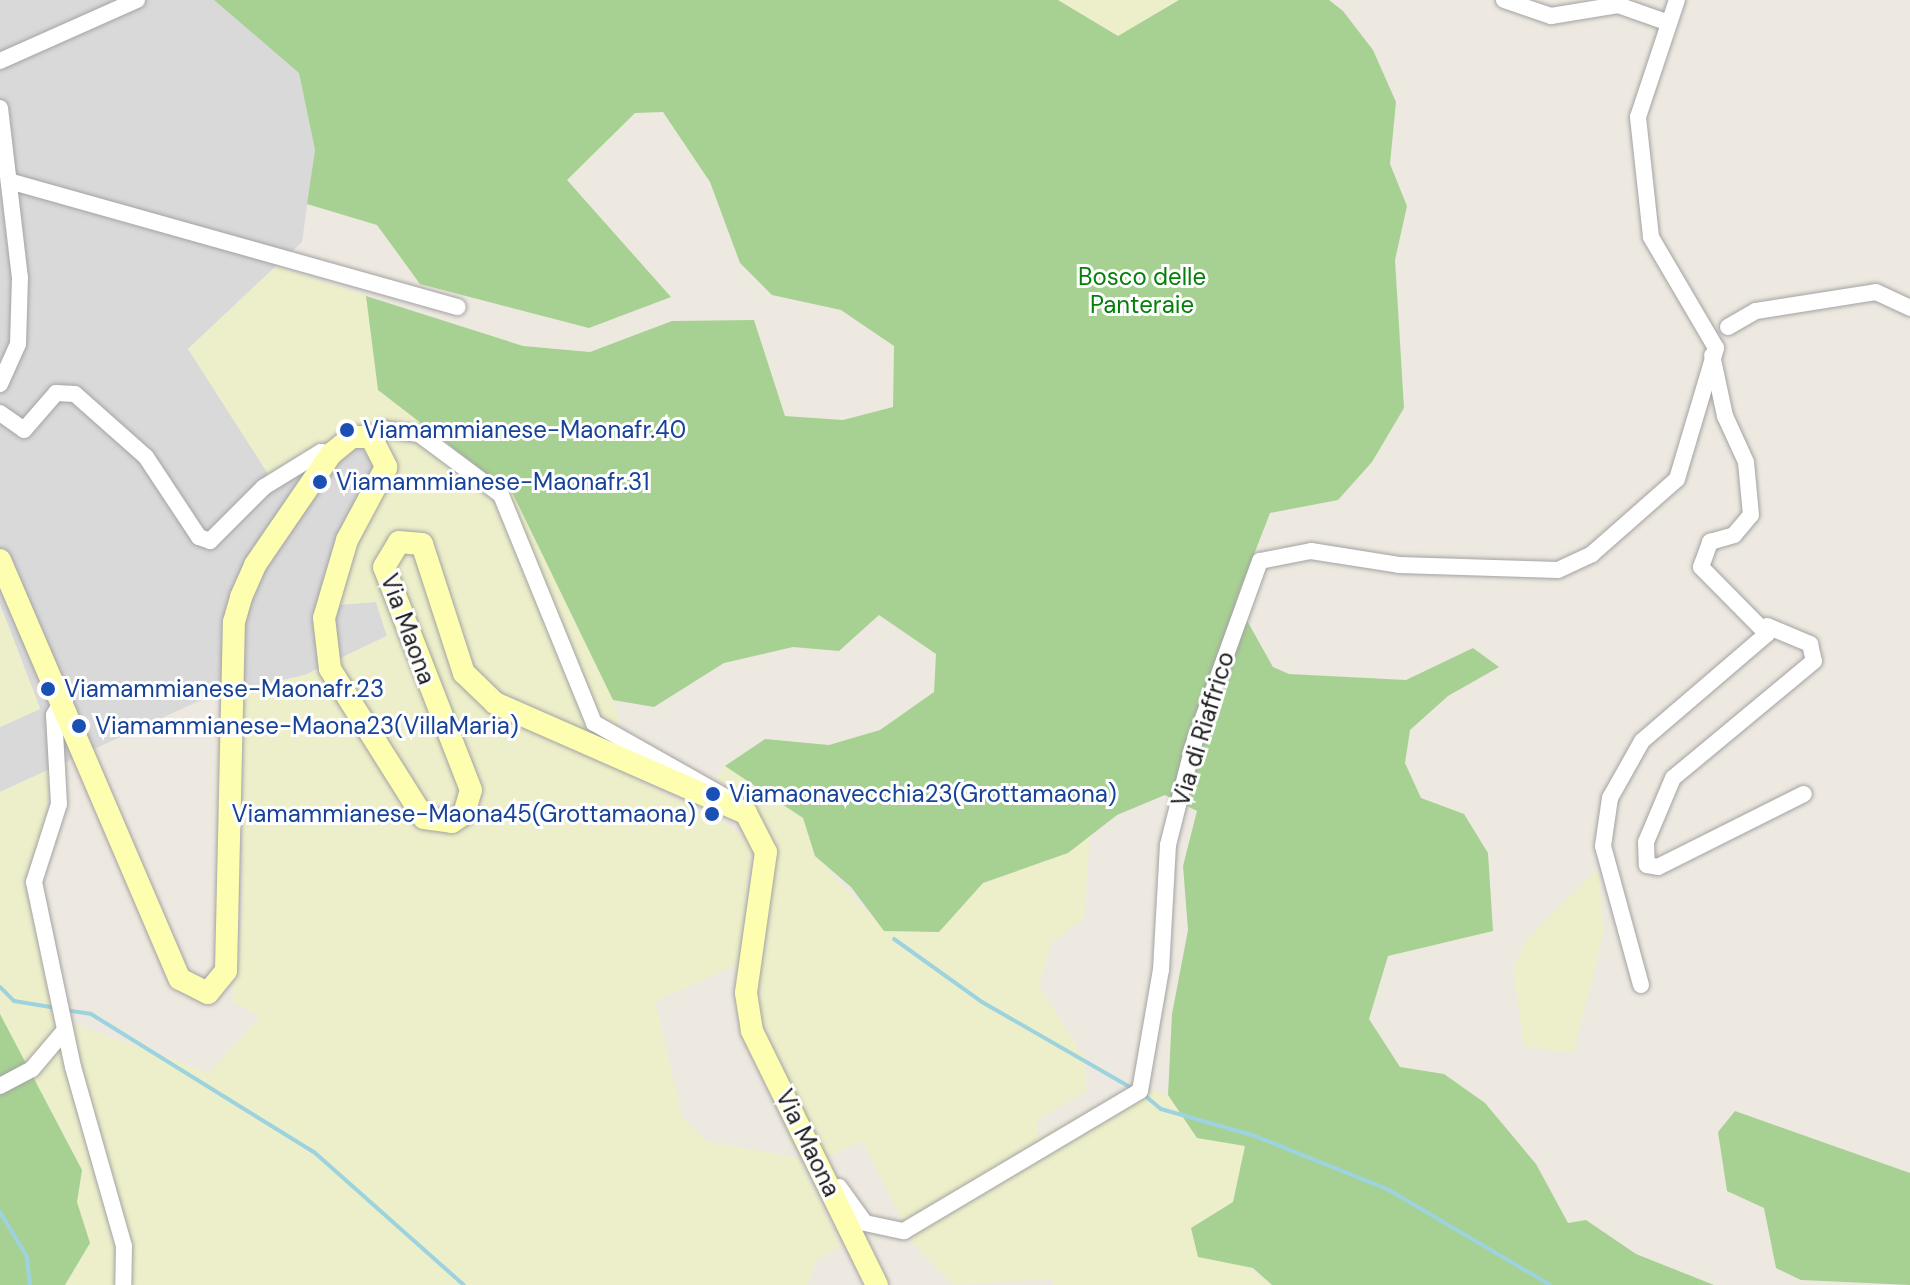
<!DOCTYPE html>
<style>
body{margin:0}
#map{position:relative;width:1910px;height:1285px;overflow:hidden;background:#eee9e0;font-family:"DM Sans",sans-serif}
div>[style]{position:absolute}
.residential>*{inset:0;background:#dad9d9}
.farmland>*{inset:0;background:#edefca}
.forest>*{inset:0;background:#a7d192}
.stream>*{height:4px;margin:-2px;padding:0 2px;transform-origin:2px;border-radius:2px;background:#9dd3df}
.roads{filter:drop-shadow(0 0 2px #a3a3a3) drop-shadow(0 0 2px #a3a3a3)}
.street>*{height:16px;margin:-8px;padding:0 8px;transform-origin:8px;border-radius:8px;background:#fff}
.secondary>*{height:22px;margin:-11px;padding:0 11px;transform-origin:11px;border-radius:11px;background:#fdfeaf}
.dots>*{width:22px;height:22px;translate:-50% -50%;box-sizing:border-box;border:4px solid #fff;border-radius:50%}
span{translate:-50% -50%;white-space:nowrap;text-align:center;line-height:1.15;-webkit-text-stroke:6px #fff;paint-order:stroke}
.park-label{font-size:24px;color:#04800a}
.transit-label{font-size:24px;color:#164399}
.left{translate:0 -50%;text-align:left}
.right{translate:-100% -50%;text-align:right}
.street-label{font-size:24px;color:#1c1c1c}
</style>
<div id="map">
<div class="residential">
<i style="clip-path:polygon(0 0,214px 0,299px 72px,315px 150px,302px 242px,188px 349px,347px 434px,393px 481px,358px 529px,336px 605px,376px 602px,387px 636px,305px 675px,208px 697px,0 792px,0 727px,40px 708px,0 604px)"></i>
</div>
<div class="farmland">
<i style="clip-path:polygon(1058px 0,1179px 0,1118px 36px)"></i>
<i style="clip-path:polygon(276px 266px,366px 296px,378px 390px,513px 494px,613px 700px,638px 781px,726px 823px,752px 844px,739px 964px,655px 1001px,682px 1116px,706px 1141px,798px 1158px,841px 1245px,815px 1262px,808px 1285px,65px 1285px,90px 1243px,77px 1202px,82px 1170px,0 1014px,0 792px,50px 769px,46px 834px,24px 880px,59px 1018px,209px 1073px,260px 1017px,232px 1001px,244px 901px,243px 689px,305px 675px,387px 636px,376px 602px,335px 605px,358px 529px,393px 481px,347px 434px,270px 477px,188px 349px)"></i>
<i style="clip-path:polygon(3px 612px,40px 709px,0 727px,0 613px)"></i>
<i style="clip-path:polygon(725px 766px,803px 818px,815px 856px,885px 931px,939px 932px,983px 883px,1068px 853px,1090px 836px,1084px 918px,1052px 942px,1039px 986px,1084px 1057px,1087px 1090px,1037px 1121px,1037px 1139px,1134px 1084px,1168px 1095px,1197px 1138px,1245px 1146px,1233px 1202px,1191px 1228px,1272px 1285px,1053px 1285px,1052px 1279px,953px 1285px,913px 1243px,863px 1141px,825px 1158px,764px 1032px,756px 995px,770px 833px,717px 778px)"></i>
<i style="clip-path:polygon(1598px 869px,1604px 932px,1573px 1053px,1524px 1046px,1513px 967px,1528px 938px)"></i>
</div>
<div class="forest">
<i style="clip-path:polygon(214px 0,1058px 0,1118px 36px,1179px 0,1329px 0,1343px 11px,1373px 50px,1396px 102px,1390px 164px,1407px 206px,1395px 260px,1404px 408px,1372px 462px,1338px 500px,1270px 513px,1236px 601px,1273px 667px,1289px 674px,1406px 680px,1473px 648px,1499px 667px,1448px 696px,1410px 730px,1405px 763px,1421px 798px,1464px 814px,1488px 853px,1493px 931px,1388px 956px,1369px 1019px,1400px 1067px,1444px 1074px,1485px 1103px,1536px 1164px,1568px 1223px,1586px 1220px,1636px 1254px,1714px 1285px,1272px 1285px,1253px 1268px,1198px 1257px,1191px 1228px,1233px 1202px,1245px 1146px,1197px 1138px,1168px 1095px,1172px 1014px,1188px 930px,1183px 866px,1197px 811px,1165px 795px,1117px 815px,1068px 853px,983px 883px,939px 932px,884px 931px,851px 887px,815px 856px,803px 818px,725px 766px,765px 739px,829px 745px,880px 730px,934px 692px,936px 654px,879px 615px,839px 651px,793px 647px,724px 663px,654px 707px,613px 700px,513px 494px,378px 390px,366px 296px,523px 346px,590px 352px,672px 321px,754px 320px,785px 416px,843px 420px,893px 407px,894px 346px,841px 310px,772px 295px,740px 263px,710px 182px,663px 112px,635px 113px,567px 180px,671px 297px,589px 328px,420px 284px,377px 225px,307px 204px,315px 150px,299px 73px)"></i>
<i style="clip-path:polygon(0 1014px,82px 1170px,77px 1202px,90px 1243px,65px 1285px,0 1285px)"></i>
<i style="clip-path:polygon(1735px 1111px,1910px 1173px,1910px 1285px,1801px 1280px,1776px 1268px,1764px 1208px,1727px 1191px,1718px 1132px)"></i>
</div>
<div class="stream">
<i style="left:894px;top:939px;width:108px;rotate:35.6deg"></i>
<i style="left:982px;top:1002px;width:177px;rotate:29.9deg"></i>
<i style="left:0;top:987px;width:20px;rotate:45deg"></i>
<i style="left:14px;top:1001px;width:43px;rotate:9.5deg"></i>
<i style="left:64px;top:1010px;width:27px;rotate:8deg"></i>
<i style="left:91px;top:1014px;width:262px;rotate:31.8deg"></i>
<i style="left:314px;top:1152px;width:200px;rotate:41.6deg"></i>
<i style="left:1143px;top:1094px;width:23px;rotate:40deg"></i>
<i style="left:1161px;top:1109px;width:98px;rotate:16deg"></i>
<i style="left:1255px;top:1136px;width:144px;rotate:21.9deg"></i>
<i style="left:1389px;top:1190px;width:187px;rotate:30.5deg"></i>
<i style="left:0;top:1212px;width:52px;rotate:59deg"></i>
<i style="left:27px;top:1257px;width:28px;rotate:84deg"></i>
</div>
<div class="roads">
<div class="street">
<i style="left:1504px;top:0;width:50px;rotate:18.8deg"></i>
<i style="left:1551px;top:16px;width:68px;rotate:-9.3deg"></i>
<i style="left:1618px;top:5px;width:54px;rotate:19.4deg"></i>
<i style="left:0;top:61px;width:150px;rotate:-24deg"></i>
<i style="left:0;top:108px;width:170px;rotate:83.3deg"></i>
<i style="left:20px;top:277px;width:67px;rotate:91.7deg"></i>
<i style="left:18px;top:344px;width:44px;rotate:114.2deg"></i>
<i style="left:9px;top:181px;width:466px;rotate:15.7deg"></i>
<i style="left:1728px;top:327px;width:32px;rotate:-30deg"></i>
<i style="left:1756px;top:311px;width:121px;rotate:-9deg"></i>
<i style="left:1876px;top:292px;width:38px;rotate:25deg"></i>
<i style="left:0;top:413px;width:29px;rotate:35deg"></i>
<i style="left:24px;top:430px;width:49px;rotate:-49.1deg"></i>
<i style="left:56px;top:393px;width:19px;rotate:3deg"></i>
<i style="left:75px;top:394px;width:95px;rotate:41.6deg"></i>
<i style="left:146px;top:457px;width:96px;rotate:56.5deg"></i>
<i style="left:199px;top:537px;width:12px;rotate:20deg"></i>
<i style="left:210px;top:541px;width:76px;rotate:-45deg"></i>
<i style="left:264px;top:487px;width:67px;rotate:-31.6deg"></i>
<i style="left:321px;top:452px;width:10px;rotate:11deg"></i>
<i style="left:371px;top:437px;width:14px;rotate:-36deg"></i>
<i style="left:382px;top:429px;width:37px;rotate:8deg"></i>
<i style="left:419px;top:434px;width:102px;rotate:36.6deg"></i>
<i style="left:501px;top:495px;width:246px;rotate:67.8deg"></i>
<i style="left:594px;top:723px;width:163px;rotate:29.4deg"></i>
<i style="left:1767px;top:626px;width:47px;rotate:22.7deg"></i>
<i style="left:1810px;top:644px;width:17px;rotate:77deg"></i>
<i style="left:1814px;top:661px;width:183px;rotate:140.3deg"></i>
<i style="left:1673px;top:778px;width:69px;rotate:112.9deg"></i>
<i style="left:1646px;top:842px;width:23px;rotate:88deg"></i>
<i style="left:1647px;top:865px;width:11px;rotate:10deg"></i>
<i style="left:1658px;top:867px;width:163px;rotate:-26.6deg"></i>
<i style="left:61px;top:703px;width:14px;rotate:120deg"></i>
<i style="left:54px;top:715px;width:89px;rotate:86.8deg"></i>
<i style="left:59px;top:804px;width:82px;rotate:107.8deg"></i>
<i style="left:34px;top:882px;width:189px;rotate:78.1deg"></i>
<i style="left:73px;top:1067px;width:186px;rotate:74.1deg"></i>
<i style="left:124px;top:1246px;width:39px;rotate:91deg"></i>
<i style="left:1641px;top:985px;width:144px;rotate:-105.3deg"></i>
<i style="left:1603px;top:846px;width:49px;rotate:-81.7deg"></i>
<i style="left:1610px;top:798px;width:65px;rotate:-60.7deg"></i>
<i style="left:1642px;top:741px;width:165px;rotate:-40.6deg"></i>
<i style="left:1767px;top:634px;width:94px;rotate:-134.6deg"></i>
<i style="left:1701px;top:567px;width:27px;rotate:-70deg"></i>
<i style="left:1710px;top:542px;width:25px;rotate:-16deg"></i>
<i style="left:1734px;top:535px;width:26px;rotate:-50deg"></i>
<i style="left:1751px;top:515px;width:53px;rotate:-95.4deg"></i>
<i style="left:1746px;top:462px;width:51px;rotate:-114.5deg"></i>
<i style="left:1725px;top:416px;width:62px;rotate:-102deg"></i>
<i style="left:0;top:1086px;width:36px;rotate:-28deg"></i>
<i style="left:32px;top:1069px;width:51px;rotate:-49.8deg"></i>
<i style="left:839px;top:1187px;width:44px;rotate:54.2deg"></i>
<i style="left:865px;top:1223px;width:40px;rotate:12deg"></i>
<i style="left:904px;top:1231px;width:274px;rotate:-30.7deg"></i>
<i style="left:1140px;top:1091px;width:123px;rotate:-80.2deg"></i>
<i style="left:1161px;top:970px;width:125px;rotate:-86.8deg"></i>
<i style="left:1168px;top:845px;width:102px;rotate:-75.8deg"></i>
<i style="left:1193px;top:746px;width:197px;rotate:-70.1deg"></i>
<i style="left:1260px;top:561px;width:52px;rotate:-11.1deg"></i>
<i style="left:1311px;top:551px;width:89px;rotate:9deg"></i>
<i style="left:1399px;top:565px;width:159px;rotate:1.8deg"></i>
<i style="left:1558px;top:570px;width:38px;rotate:-25deg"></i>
<i style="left:1592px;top:554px;width:113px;rotate:-41.4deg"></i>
<i style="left:1677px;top:479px;width:137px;rotate:-73.4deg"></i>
<i style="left:1716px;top:348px;width:129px;rotate:-120.4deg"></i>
<i style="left:1651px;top:237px;width:121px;rotate:-96.2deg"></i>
<i style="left:1638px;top:117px;width:123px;rotate:-71.6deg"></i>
</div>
<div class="secondary">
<i style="left:0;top:560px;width:456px;rotate:66.8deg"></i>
<i style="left:180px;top:979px;width:31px;rotate:27deg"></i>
<i style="left:208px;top:993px;width:28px;rotate:-51deg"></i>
<i style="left:226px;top:971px;width:349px;rotate:-88.7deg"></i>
<i style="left:234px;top:622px;width:26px;rotate:-74deg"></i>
<i style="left:241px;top:597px;width:35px;rotate:-66deg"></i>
<i style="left:255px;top:565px;width:135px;rotate:-55.6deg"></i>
<i style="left:331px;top:454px;width:27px;rotate:-39deg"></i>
<i style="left:352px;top:437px;width:19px"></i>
<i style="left:371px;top:437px;width:34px;rotate:63deg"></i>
<i style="left:386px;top:467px;width:83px;rotate:118.1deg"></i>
<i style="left:347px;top:540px;width:81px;rotate:106.4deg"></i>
<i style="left:324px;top:618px;width:51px;rotate:83.3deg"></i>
<i style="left:330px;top:669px;width:176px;rotate:57.8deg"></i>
<i style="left:424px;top:818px;width:28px;rotate:8deg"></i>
<i style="left:452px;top:822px;width:14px;rotate:-34deg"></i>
<i style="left:464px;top:814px;width:25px;rotate:-74deg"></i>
<i style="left:471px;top:790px;width:239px;rotate:-111.3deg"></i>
<i style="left:384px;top:567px;width:29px;rotate:-59deg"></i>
<i style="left:399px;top:542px;width:23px;rotate:5deg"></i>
<i style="left:422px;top:544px;width:136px;rotate:72deg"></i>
<i style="left:464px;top:673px;width:43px;rotate:44.1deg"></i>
<i style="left:495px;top:703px;width:274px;rotate:23.7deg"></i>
<i style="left:746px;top:813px;width:44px;rotate:62.9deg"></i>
<i style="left:766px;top:852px;width:142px;rotate:98.1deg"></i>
<i style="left:746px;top:993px;width:38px;rotate:81deg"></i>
<i style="left:752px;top:1031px;width:283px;rotate:63.8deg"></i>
</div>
</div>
<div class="dots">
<i style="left:347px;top:430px;background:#1a4fb4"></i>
<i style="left:320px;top:482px;background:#1a4fb4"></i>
<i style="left:48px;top:689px;background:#1a4fb4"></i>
<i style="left:79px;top:726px;background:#1a4fb4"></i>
<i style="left:713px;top:794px;background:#1a4fb4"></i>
<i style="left:712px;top:814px;background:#1a4fb4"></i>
</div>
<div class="park-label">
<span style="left:1142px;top:291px">Bosco delle<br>Panteraie</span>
</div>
<div class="transit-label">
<span class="left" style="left:363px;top:430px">Viamammianese-Maonafr.40</span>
<span class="left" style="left:336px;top:482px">Viamammianese-Maonafr.31</span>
<span class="left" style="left:64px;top:689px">Viamammianese-Maonafr.23</span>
<span class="left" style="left:95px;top:726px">Viamammianese-Maona23(VillaMaria)</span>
<span class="left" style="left:729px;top:794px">Viamaonavecchia23(Grottamaona)</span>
<span class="right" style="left:696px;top:814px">Viamammianese-Maona45(Grottamaona)</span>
</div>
<div class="street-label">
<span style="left:408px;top:629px;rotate:70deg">Via Maona</span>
<span style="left:1203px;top:729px;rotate:-73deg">Via di Riaffrico</span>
<span style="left:808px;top:1143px;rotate:64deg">Via Maona</span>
</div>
</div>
